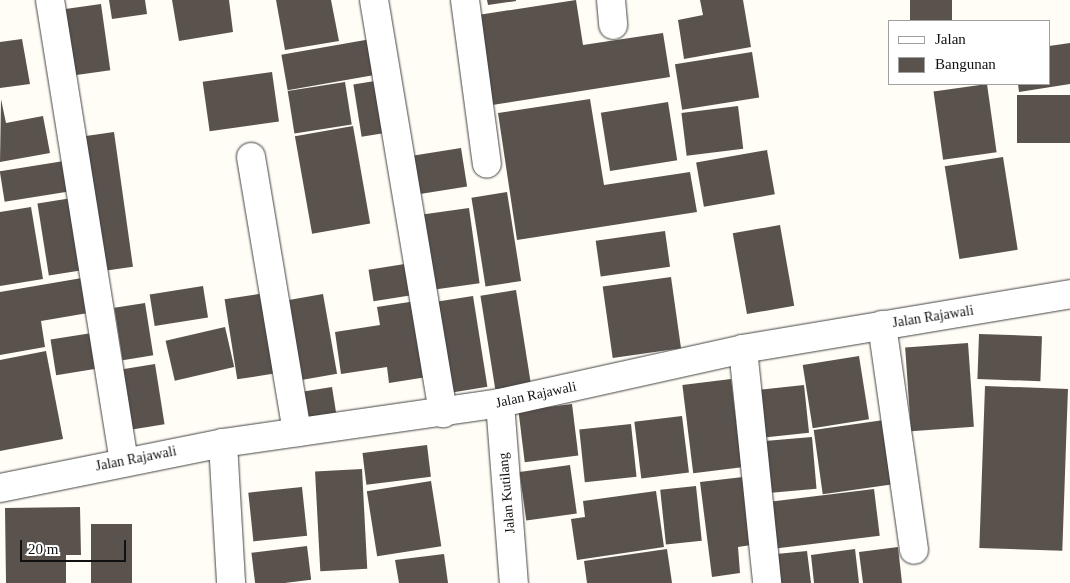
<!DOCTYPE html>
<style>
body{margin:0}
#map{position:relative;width:1070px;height:583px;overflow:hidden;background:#fffdf5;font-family:Georgia,serif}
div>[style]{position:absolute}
.building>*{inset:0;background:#5a524d;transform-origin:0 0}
.roads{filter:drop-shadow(0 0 1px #444) drop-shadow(0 0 1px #444)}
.minor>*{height:28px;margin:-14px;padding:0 14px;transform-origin:14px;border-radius:14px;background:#fff}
span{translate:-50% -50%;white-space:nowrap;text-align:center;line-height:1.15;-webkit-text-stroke:5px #fff;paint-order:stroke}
.street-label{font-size:14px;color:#111}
.legend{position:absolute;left:888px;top:20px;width:162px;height:65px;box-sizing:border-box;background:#fff;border:1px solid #a0a0a0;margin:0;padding:6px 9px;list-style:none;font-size:15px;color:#111}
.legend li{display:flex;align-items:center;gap:10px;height:25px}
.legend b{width:25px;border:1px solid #a0a0a0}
.scale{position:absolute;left:20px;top:540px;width:106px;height:22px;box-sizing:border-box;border:2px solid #111;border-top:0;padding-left:6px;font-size:15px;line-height:18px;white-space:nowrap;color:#111;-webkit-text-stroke:4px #fff;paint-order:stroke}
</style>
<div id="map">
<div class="building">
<i style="clip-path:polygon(109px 0,145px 0,147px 14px,112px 19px)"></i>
<i style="clip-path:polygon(172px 0,229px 0,233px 32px,179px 41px)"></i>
<i style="clip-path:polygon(276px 0,331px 0,339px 41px,285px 50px)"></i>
<i style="clip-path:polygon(487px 0,516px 0,516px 1px,488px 5px)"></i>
<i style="clip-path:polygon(576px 0,583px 45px,663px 33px,670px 77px,492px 105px,478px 15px)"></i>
<i style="clip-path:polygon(700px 0,743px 0,751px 47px,684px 59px,678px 20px,703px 15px)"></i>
<i style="left:910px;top:0;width:42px;height:21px"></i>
<i style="left:101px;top:4px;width:67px;height:36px;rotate:82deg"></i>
<i style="clip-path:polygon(22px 39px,30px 84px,0 88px,0 42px)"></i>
<i style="left:371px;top:39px;width:36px;height:91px;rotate:80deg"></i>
<i style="clip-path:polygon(1070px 43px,1070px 84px,1019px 92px,1018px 84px,1049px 84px,1049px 46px)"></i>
<i style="left:752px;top:52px;width:46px;height:78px;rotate:81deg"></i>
<i style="left:272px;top:72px;width:50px;height:70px;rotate:82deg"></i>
<i style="left:381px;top:80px;width:53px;height:28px;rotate:81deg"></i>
<i style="left:345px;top:82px;width:43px;height:58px;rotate:81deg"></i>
<i style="left:987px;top:84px;width:69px;height:54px;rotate:82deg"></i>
<i style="left:1070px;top:95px;width:48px;height:53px;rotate:90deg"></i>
<i style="clip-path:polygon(1px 99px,6px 123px,43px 116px,50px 153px,0 162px)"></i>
<i style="clip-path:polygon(590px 99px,604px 185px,690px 172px,697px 212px,517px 240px,498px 113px)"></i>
<i style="left:668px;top:102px;width:59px;height:68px;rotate:81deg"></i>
<i style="left:738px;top:106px;width:43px;height:57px;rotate:83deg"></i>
<i style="left:353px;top:126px;width:99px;height:59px;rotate:80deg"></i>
<i style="left:114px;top:132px;width:136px;height:32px;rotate:82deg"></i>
<i style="left:461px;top:148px;width:39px;height:54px;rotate:81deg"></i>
<i style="left:767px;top:150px;width:45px;height:72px;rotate:80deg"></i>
<i style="left:1003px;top:157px;width:94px;height:59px;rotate:81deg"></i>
<i style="left:64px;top:161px;width:31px;height:65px;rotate:81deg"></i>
<i style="left:507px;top:192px;width:90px;height:36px;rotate:81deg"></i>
<i style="left:72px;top:198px;width:73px;height:35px;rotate:81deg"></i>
<i style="clip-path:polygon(31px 207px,43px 279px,0 286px,0 212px)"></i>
<i style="left:469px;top:208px;width:76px;height:47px;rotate:82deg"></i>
<i style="left:780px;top:225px;width:82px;height:48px;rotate:80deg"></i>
<i style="left:665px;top:231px;width:36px;height:70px;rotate:82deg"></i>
<i style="left:411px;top:263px;width:32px;height:43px;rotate:81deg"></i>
<i style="left:671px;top:277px;width:72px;height:69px;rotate:82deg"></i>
<i style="clip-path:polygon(82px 278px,88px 313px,41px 321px,45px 347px,0 355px,0 292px)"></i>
<i style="left:203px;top:286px;width:32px;height:54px;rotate:81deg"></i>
<i style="left:516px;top:290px;width:97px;height:36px;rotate:81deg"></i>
<i style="left:271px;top:292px;width:81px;height:47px;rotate:81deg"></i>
<i style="left:323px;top:294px;width:81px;height:39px;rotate:80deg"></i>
<i style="left:473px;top:296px;width:92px;height:42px;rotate:81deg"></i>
<i style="clip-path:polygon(416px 301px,427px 377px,389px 383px,387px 367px,341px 374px,335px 332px,380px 325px,377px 307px)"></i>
<i style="left:145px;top:303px;width:53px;height:31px;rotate:81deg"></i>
<i style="left:225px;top:327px;width:41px;height:61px;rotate:77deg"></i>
<i style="left:92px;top:333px;width:36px;height:42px;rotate:81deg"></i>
<i style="left:979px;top:334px;width:63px;height:45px;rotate:2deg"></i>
<i style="left:968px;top:343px;width:84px;height:63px;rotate:86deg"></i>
<i style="clip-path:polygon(46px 351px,63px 439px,0 451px,0 360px)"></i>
<i style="left:859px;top:356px;width:64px;height:57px;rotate:81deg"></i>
<i style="left:155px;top:364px;width:61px;height:36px;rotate:81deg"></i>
<i style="left:731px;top:379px;width:89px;height:49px;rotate:83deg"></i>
<i style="left:804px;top:385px;width:48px;height:54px;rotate:84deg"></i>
<i style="left:985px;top:386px;width:83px;height:162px;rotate:2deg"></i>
<i style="left:332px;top:387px;width:31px;height:32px;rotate:81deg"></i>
<i style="left:572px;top:404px;width:52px;height:54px;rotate:83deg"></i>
<i style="left:682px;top:416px;width:57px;height:48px;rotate:83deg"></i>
<i style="left:884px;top:420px;width:65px;height:71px;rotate:82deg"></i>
<i style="left:631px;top:424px;width:53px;height:52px;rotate:84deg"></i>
<i style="left:812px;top:437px;width:52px;height:54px;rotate:85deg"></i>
<i style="left:427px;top:445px;width:32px;height:65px;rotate:83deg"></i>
<i style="left:570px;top:465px;width:49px;height:51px;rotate:82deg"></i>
<i style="left:362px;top:469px;width:100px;height:47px;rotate:87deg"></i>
<i style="clip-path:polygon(743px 477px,751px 545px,738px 547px,740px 573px,712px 577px,700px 482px)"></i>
<i style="left:431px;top:481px;width:66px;height:65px;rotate:81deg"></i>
<i style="left:696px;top:486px;width:55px;height:36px;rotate:84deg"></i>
<i style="left:302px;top:487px;width:49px;height:54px;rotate:84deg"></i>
<i style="left:874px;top:489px;width:47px;height:109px;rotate:83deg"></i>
<i style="clip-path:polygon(656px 491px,664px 547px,577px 560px,571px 519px,585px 517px,583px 501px)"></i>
<i style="clip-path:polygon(80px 507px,81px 555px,66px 555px,66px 583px,6px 583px,5px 508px)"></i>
<i style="left:91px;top:524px;width:41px;height:59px"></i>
<i style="left:307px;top:546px;width:34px;height:56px;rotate:83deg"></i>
<i style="clip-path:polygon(898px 547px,902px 583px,863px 583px,859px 552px)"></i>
<i style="clip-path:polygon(667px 549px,672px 583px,587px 583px,584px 561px)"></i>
<i style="clip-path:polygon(855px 549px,859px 583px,814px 583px,811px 555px)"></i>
<i style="clip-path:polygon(807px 551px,811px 583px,770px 583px,766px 555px)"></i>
<i style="clip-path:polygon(444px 554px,448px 583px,399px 583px,395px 560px)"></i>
</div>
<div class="roads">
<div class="minor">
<i style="left:50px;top:0;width:466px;rotate:80.9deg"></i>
<i style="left:374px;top:0;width:419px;rotate:80.5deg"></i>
<i style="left:465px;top:0;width:165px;rotate:82.4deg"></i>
<i style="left:611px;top:0;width:25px;rotate:85deg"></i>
<i style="left:251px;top:157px;width:279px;rotate:80.5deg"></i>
<i style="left:882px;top:325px;width:227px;rotate:81.9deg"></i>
<i style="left:743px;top:349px;width:235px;rotate:84.1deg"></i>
<i style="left:500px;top:403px;width:181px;rotate:85.6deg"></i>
<i style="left:223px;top:443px;width:140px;rotate:86.7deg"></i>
<i style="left:0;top:488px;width:227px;rotate:-11.4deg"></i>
<i style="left:223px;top:443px;width:280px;rotate:-8.2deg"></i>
<i style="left:500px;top:403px;width:249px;rotate:-12.5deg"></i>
<i style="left:743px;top:349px;width:332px;rotate:-9.5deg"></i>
</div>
</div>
<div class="street-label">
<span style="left:933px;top:317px;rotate:-9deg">Jalan Rajawali</span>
<span style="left:536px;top:395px;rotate:-12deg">Jalan Rajawali</span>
<span style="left:136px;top:459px;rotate:-11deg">Jalan Rajawali</span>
<span style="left:507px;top:493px;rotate:-95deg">Jalan Kutilang</span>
</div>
<ul class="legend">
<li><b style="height:6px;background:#fff"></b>Jalan</li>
<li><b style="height:14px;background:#5a524d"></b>Bangunan</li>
</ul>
<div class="scale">20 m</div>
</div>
